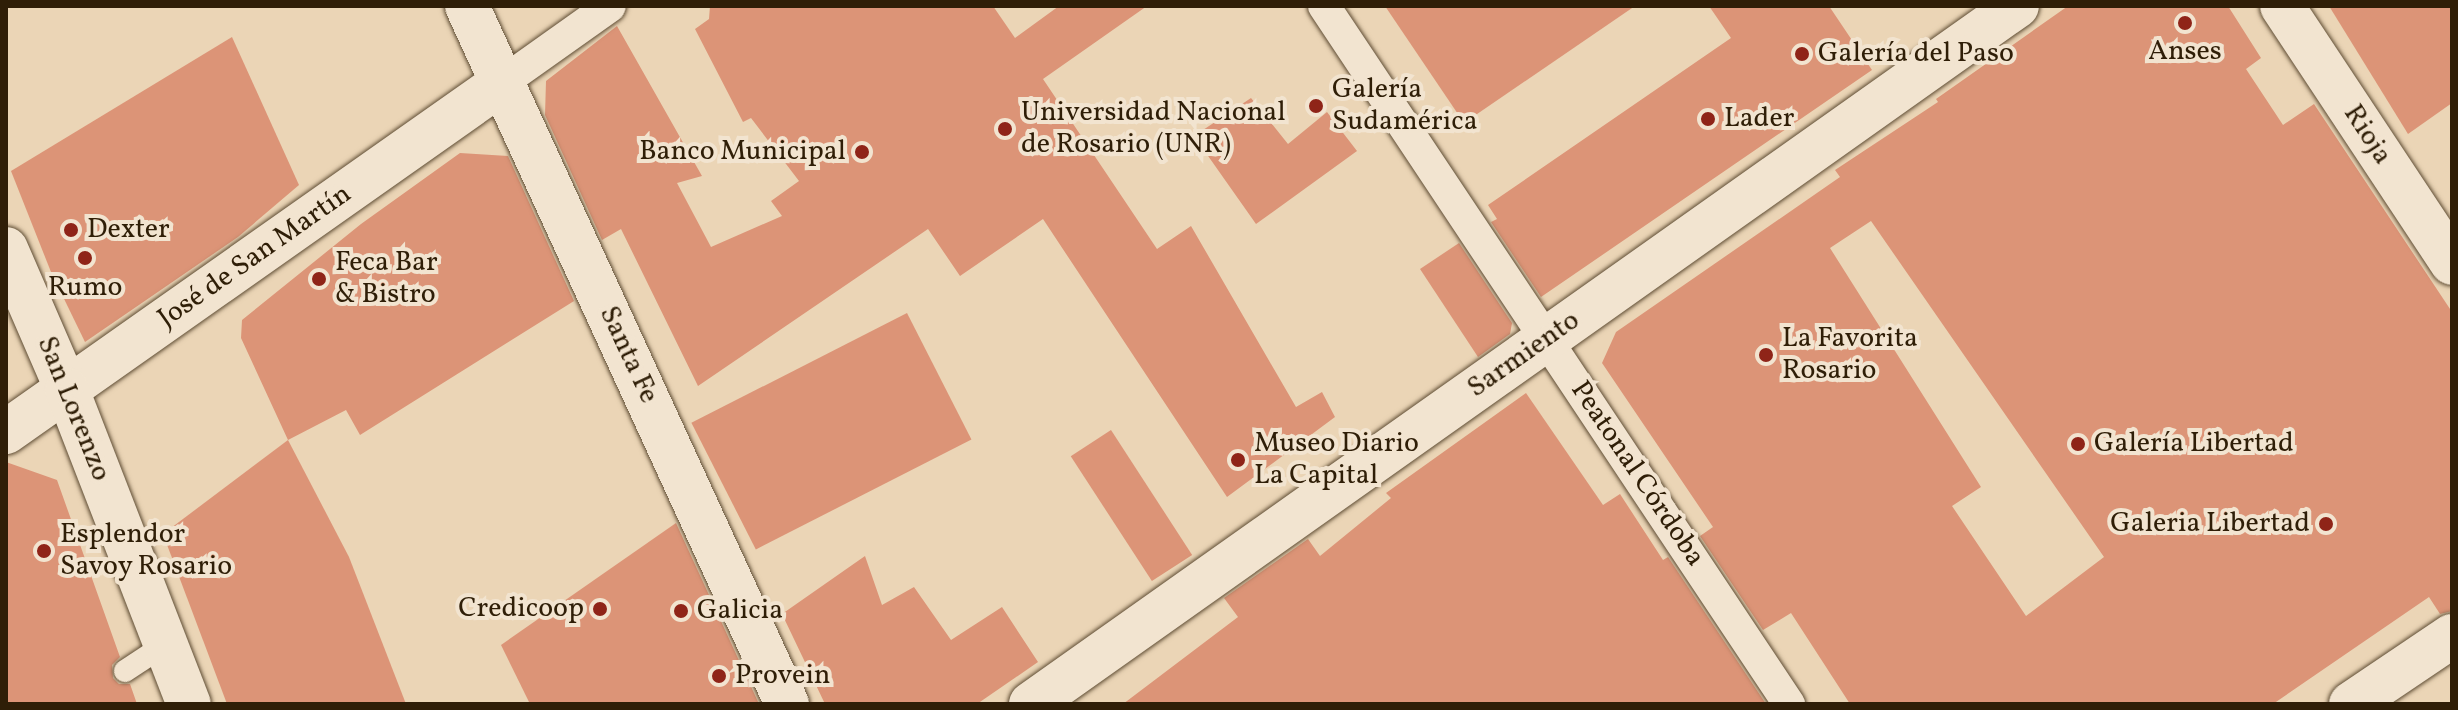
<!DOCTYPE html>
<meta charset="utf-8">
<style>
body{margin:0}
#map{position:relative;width:2458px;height:710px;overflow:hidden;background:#ebd5b6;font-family:Vollkorn,serif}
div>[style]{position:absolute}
.building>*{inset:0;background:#dc9477;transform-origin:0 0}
.roads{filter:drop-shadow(0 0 2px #5e4c33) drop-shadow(0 0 2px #5e4c33)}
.service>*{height:22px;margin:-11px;padding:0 11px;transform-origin:11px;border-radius:11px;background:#f2e4d0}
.pedestrian>*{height:32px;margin:-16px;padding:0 16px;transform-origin:16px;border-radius:16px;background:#f2e4d0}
.minor>*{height:44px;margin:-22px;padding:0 22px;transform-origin:22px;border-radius:22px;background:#f2e4d0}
.secondary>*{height:44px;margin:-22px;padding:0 22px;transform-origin:22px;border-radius:22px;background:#f2e4d0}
.dots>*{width:22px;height:22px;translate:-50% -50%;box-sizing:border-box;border:4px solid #f2e4d0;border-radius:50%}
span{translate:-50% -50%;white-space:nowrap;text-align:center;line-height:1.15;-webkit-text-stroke:8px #f2e4d0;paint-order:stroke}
.poi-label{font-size:28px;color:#2f1e07}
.left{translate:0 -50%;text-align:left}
.right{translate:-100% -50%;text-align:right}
.street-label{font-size:28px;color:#2f1e07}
.frame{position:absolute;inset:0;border:8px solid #2f1e07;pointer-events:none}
</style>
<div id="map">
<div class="building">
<i style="clip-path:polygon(710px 6px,993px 6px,1015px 38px,1059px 6px,1147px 6px,1043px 79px,1157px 249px,1191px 226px,1296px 407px,1322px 392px,1335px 417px,1227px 497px,1043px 219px,960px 276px,928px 229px,698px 386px,621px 229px,602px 240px,545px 115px,546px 81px,617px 26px,702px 176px,677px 183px,711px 247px,782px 216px,771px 201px,799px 181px,751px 118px,743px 122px,695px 29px,709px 19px)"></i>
<i style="clip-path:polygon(1385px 6px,1635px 6px,1464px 123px)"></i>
<i style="clip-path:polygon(1709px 6px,1829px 6px,1872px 70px,1541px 297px,1491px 222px,1497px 219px,1488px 205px,1731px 38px)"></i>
<i style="clip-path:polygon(evenodd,2068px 6px,2228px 6px,2261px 58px,2246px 69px,2283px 125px,2314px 104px,2452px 312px,2452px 611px,2440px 614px,2429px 597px,2273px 704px,1850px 704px,1791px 613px,1763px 630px,1700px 536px,1713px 527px,1602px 363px,1616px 332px,1840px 177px,1835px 170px,1938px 102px,1936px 99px,2068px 6px,1871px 221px,2104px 557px,2026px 616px,1952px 506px,1981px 487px,1830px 248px,1871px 221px)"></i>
<i style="clip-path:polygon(2329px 6px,2452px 6px,2452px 103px,2408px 134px)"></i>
<i style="clip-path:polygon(232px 37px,299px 185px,238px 237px,85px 342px,51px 272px,11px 171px)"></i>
<i style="clip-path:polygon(1251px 98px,1288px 144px,1327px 112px,1357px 151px,1256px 224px,1194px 136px)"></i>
<i style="clip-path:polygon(460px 153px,508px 156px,574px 301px,360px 435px,346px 410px,288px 440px,241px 338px,242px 320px,361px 224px)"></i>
<i style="clip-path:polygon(1459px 243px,1512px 323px,1510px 334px,1478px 357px,1420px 269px)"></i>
<i style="left:907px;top:313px;width:142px;height:242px;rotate:63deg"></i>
<i style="clip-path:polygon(1526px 393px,1603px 505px,1620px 494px,1663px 560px,1668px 557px,1766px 704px,1123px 704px,1238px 617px,1224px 598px,1308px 539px,1320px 556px,1391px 498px,1386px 493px)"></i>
<i style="left:1111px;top:430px;width:149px;height:48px;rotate:57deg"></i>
<i style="clip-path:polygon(288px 440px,349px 557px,406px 704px,227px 704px,163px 534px)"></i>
<i style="clip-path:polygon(6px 462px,57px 480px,120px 657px,112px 665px,113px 678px,119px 684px,130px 684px,137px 704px,6px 704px)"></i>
<i style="clip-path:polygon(676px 523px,759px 704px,530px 704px,501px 645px)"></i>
<i style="clip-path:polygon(865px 556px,882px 605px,914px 587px,951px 640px,1002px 607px,1038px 662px,977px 704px,825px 704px,782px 614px)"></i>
</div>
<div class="roads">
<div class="service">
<i style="left:125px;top:671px;width:49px;rotate:-33.4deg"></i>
</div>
<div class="pedestrian">
<i style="left:1324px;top:6px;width:839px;rotate:56.33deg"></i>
<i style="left:503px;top:82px;width:131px;rotate:-35.4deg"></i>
</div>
<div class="minor">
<i style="left:2282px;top:6px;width:308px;rotate:56.5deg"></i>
<i style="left:6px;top:432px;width:608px;rotate:-35.15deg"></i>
<i style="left:1031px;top:704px;width:1208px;rotate:-35.3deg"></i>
<i style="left:2351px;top:704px;width:122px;rotate:-34deg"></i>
</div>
<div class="secondary">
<i style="left:467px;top:6px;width:768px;rotate:65.37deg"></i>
<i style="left:6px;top:249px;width:154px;rotate:66.6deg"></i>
<i style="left:67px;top:390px;width:337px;rotate:68.8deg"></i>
</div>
</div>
<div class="dots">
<i style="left:2185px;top:23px;background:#8f2418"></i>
<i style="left:1802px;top:54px;background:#8f2418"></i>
<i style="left:1316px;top:106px;background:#8f2418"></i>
<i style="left:1708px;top:119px;background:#8f2418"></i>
<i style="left:1005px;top:129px;background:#8f2418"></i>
<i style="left:862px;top:152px;background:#8f2418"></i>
<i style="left:71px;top:230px;background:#8f2418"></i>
<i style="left:85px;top:258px;background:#8f2418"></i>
<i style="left:319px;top:279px;background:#8f2418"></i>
<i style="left:1766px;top:355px;background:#8f2418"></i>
<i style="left:2078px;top:444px;background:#8f2418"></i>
<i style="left:1238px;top:460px;background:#8f2418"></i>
<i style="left:2326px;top:524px;background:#8f2418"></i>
<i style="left:44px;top:551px;background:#8f2418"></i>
<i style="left:600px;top:609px;background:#8f2418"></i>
<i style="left:681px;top:611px;background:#8f2418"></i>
<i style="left:719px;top:676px;background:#8f2418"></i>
</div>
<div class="poi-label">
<span style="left:2185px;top:52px">Anses</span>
<span class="left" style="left:1818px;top:54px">Galería del Paso</span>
<span class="left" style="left:1332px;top:106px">Galería<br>Sudamérica</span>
<span class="left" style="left:1021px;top:129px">Universidad Nacional<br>de Rosario (UNR)</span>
<span class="left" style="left:1724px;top:119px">Lader</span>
<span class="right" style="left:846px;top:152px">Banco Municipal</span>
<span class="left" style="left:87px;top:230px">Dexter</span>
<span class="left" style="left:335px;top:279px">Feca Bar<br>&amp; Bistro</span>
<span style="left:85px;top:288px">Rumo</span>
<span class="left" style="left:1782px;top:355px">La Favorita<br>Rosario</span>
<span class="left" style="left:1254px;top:460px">Museo Diario<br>La Capital</span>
<span class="left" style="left:2094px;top:444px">Galería Libertad</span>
<span class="right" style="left:2310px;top:524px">Galeria Libertad</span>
<span class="left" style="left:60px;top:551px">Esplendor<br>Savoy Rosario</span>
<span class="right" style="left:584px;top:609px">Credicoop</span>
<span class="left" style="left:697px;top:611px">Galicia</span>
<span class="left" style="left:735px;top:676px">Provein</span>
</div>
<div class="street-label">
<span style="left:2367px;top:135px;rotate:57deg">Rioja</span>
<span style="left:255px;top:257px;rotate:-35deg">José de San Martín</span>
<span style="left:628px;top:355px;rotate:65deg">Santa Fe</span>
<span style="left:1524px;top:355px;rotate:-35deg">Sarmiento</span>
<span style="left:73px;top:409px;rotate:68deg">San Lorenzo</span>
<span style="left:1637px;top:474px;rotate:56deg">Peatonal Córdoba</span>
</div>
<div class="frame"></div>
</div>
